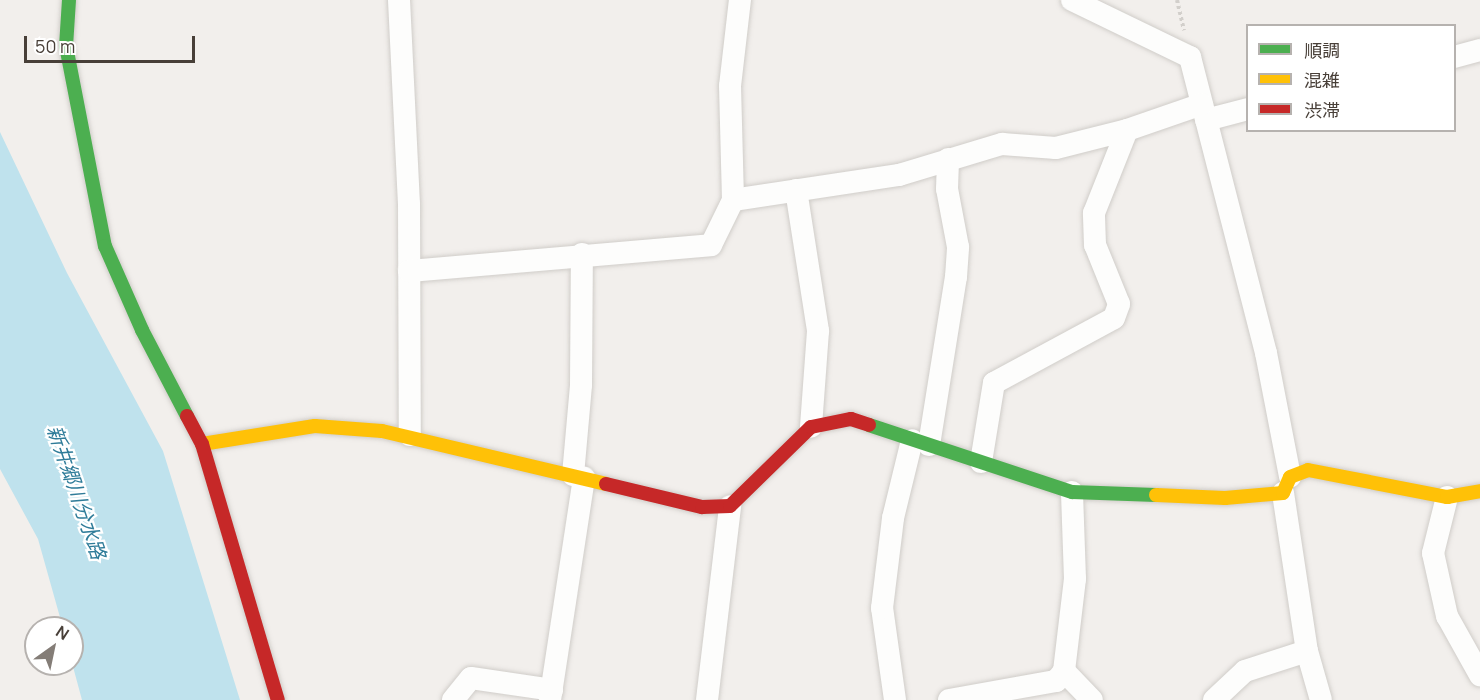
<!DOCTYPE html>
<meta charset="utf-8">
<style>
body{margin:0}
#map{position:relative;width:1480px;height:700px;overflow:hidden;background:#f2efec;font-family:Manrope,"Noto Sans JP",sans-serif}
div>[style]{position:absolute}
.water>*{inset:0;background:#bfe2ed}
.path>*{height:4px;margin-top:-2px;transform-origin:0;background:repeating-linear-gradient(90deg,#d2cfcb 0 3px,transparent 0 6px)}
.roads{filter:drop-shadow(0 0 2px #d0cdc9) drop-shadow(0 0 2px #d0cdc9)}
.street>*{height:22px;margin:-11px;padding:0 11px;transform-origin:11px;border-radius:11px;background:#fdfdfc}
.fast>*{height:14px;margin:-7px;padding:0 7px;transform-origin:7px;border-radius:7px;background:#4caf50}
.slow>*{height:14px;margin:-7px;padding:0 7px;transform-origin:7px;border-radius:7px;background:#ffc107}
.jam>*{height:14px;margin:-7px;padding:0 7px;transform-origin:7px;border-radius:7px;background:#c62828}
span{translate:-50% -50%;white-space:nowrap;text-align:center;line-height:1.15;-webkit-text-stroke:4.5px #fff;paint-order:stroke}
.water-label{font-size:20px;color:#2f7c99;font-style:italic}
.legend{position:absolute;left:1246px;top:24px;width:210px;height:108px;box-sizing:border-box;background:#fff;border:2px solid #b6b2af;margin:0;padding:8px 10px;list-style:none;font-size:18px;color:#483f38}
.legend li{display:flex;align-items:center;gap:12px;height:30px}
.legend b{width:30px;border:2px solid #b6b2af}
.north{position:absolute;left:24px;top:616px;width:60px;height:60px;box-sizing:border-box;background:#fff;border:2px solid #b6b2af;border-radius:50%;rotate:33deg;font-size:16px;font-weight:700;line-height:24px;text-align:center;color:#483f38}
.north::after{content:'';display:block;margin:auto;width:21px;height:27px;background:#847d77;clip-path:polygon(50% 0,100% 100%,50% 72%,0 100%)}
.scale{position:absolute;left:24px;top:36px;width:171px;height:27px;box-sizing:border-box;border:3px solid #483f38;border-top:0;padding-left:8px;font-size:18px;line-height:21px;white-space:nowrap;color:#483f38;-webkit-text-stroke:4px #fff;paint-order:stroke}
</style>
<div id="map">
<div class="water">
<i style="clip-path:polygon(0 132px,67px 273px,163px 451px,240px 700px,82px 700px,72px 663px,72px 628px,63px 628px,38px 539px,0 469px)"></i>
</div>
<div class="path">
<i style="left:1177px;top:0;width:31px;rotate:77deg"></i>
</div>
<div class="roads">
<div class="street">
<i style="left:399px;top:0;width:204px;rotate:87.2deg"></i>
<i style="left:409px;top:204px;width:231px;rotate:89.8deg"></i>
<i style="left:1072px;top:0;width:131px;rotate:25.8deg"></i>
<i style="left:1190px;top:57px;width:306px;rotate:75.6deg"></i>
<i style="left:1266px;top:353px;width:126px;rotate:79deg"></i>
<i style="left:1454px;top:57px;width:27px;rotate:-15deg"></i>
<i style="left:1206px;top:120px;width:43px;rotate:-14.7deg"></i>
<i style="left:796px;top:190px;width:143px;rotate:81.1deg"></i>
<i style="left:818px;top:331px;width:96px;rotate:94.2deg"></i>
<i style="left:733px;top:200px;width:168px;rotate:-8.6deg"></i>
<i style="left:899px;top:175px;width:108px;rotate:-16.8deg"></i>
<i style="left:1002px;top:144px;width:54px;rotate:4.2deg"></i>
<i style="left:1056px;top:148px;width:73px;rotate:-14.2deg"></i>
<i style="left:1127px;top:130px;width:79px;rotate:-19.1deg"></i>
<i style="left:409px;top:271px;width:303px;rotate:-4.9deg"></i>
<i style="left:711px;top:245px;width:50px;rotate:-63.9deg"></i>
<i style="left:733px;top:200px;width:114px;rotate:-91.5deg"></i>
<i style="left:730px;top:86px;width:87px;rotate:-83.4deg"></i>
<i style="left:929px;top:445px;width:170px;rotate:-80.9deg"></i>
<i style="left:956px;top:277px;width:30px;rotate:-86deg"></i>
<i style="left:958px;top:247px;width:59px;rotate:-100.7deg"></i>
<i style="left:947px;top:189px;width:30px;rotate:-88deg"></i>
<i style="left:981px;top:462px;width:80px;rotate:-80.7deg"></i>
<i style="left:994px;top:383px;width:136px;rotate:-28.4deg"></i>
<i style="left:1114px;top:318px;width:15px;rotate:-70deg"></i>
<i style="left:1119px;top:304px;width:64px;rotate:-112.1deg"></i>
<i style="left:1095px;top:245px;width:32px;rotate:-92deg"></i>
<i style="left:1094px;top:213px;width:89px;rotate:-68.3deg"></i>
<i style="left:573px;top:475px;width:90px;rotate:-84.9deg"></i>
<i style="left:581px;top:385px;width:131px;rotate:-89.6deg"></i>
<i style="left:1283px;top:493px;width:160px;rotate:81.4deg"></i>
<i style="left:1307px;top:651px;width:51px;rotate:74.1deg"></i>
<i style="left:1447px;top:497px;width:58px;rotate:104deg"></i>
<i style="left:1433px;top:553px;width:65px;rotate:77.5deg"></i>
<i style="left:1447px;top:616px;width:68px;rotate:60.8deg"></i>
<i style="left:1064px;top:671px;width:40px;rotate:46deg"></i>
<i style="left:453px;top:700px;width:28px;rotate:-51deg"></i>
<i style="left:471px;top:678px;width:82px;rotate:8.4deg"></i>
<i style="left:550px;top:700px;width:225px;rotate:-81.3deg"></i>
<i style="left:707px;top:700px;width:195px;rotate:-83.2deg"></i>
<i style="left:895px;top:700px;width:93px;rotate:-98deg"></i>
<i style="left:882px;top:608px;width:91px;rotate:-83deg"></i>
<i style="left:893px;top:518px;width:80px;rotate:-76.3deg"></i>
<i style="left:949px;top:700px;width:109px;rotate:-10.1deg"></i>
<i style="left:1056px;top:681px;width:13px;rotate:-51deg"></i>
<i style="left:1064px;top:671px;width:93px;rotate:-83.2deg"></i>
<i style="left:1075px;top:579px;width:87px;rotate:-92deg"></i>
<i style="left:1214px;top:700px;width:42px;rotate:-43.1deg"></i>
<i style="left:1245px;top:671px;width:65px;rotate:-17.9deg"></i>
</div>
<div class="fast">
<i style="left:69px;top:0;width:46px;rotate:93.7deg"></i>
<i style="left:66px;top:46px;width:204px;rotate:79deg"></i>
<i style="left:105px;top:246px;width:92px;rotate:66.2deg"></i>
<i style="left:142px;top:330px;width:97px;rotate:62.4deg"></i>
<i style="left:869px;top:425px;width:214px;rotate:18.3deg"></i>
<i style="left:1072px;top:492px;width:84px;rotate:2deg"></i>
</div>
<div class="slow">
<i style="left:202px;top:444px;width:114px;rotate:-9.1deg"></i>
<i style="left:315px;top:426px;width:67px;rotate:4.3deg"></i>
<i style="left:382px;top:431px;width:230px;rotate:13.3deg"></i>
<i style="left:1156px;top:495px;width:69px;rotate:2.5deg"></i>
<i style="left:1225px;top:498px;width:58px;rotate:-4.9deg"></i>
<i style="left:1283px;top:493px;width:17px;rotate:-66deg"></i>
<i style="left:1290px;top:477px;width:19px;rotate:-21deg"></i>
<i style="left:1308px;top:470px;width:142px;rotate:11deg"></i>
<i style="left:1447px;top:497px;width:34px;rotate:-10deg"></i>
</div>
<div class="jam">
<i style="left:187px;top:416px;width:32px;rotate:62deg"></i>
<i style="left:202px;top:444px;width:267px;rotate:73.5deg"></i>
<i style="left:606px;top:484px;width:99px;rotate:13.5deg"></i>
<i style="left:702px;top:507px;width:28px;rotate:-2deg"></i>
<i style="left:730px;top:506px;width:113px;rotate:-44.3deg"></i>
<i style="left:811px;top:427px;width:41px;rotate:-11.3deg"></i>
<i style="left:851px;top:419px;width:19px;rotate:18deg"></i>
</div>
</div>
<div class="water-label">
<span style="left:77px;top:492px;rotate:71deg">新井郷川分水路</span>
</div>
<ul class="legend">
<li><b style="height:8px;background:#4caf50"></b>順調</li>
<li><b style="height:8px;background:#ffc107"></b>混雑</li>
<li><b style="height:8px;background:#c62828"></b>渋滞</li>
</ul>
<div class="north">N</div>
<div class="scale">50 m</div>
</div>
